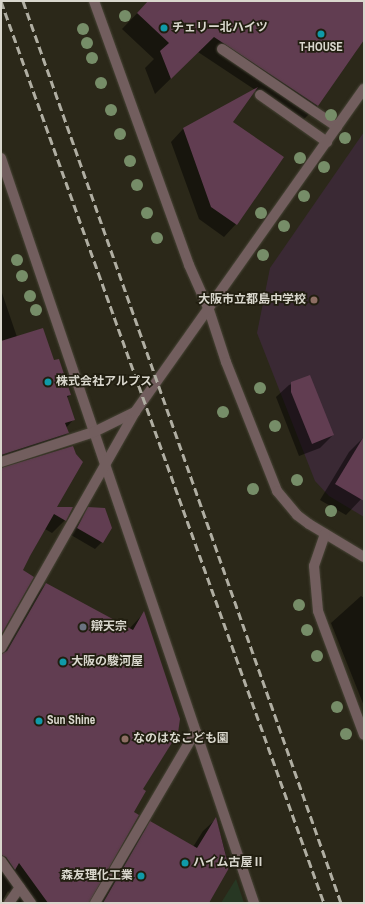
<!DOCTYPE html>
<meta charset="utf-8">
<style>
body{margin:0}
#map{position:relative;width:365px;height:904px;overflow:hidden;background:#2b2819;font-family:"Archivo Narrow","Noto Sans JP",sans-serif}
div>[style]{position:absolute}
.education>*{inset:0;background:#3a2934}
.green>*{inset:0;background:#273723}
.shadow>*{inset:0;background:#0007}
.building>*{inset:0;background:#613d51}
.roads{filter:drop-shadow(0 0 1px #474436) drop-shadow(0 0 1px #474436)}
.minor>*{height:10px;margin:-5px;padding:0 5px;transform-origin:5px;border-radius:5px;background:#725e5e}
.rail>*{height:3px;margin-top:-1.5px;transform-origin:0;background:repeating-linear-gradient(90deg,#b0aea2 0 8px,transparent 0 12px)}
.trees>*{width:12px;height:12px;margin:-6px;border-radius:50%;background:#768d68}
.dots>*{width:11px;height:11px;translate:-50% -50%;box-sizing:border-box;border:2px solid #211e10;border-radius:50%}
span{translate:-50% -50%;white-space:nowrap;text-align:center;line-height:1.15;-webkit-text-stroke:3.5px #211e10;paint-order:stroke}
.poi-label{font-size:12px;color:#d9d7cd;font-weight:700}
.left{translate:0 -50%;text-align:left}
.right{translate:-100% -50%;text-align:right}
.frame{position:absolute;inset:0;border:2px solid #d9d7cd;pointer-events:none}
</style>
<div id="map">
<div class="education">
<i style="clip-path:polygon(364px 132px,364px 517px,329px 496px,315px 481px,257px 333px,270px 268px)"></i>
</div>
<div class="green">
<i style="clip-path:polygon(236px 879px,244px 903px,221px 903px)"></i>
</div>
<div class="shadow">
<i style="clip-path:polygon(149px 1px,364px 1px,364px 24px,357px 50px,317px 106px,302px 121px,198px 52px,155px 94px,145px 68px,154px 59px,122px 29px)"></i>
<i style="clip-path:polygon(254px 90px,232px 122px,283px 158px,236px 224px,224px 237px,199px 219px,171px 142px,183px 129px)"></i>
<i style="clip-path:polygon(1px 290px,17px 337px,53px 362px,70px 395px,67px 398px,73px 420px,66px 428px,68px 433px,52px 449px,1px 465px)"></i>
<i style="clip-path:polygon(310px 377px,333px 435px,320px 448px,299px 456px,276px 397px,289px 385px)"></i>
<i style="clip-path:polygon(364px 437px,364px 496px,346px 515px,320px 500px,349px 452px)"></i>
<i style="clip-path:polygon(1px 481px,55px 508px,72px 508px,65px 520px,52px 533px,45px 529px,21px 571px,1px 633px)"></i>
<i style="clip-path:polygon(89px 508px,102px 542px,95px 549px,71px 535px)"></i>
<i style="clip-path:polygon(46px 584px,129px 629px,144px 613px,142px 790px,86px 903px,17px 903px,8px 891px,1px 903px,1px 653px,33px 597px)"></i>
<i style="clip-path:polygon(361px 596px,364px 598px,364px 706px,331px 623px)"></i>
<i style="clip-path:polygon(216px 819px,229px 866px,208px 903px,98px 903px,138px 835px,151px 823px,193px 847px,203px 831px)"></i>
</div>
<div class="building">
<i style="clip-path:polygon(148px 1px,364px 1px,364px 40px,318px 106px,214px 37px,171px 79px,160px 51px,169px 43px,137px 13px)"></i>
<i style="clip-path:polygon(258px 87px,233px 122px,284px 157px,237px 225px,211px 207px,183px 128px)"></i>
<i style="clip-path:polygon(43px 328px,54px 360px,59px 359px,71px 395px,67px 396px,75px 420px,65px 423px,69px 433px,1px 455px,1px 341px)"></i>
<i style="clip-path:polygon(310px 375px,334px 435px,312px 444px,291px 392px,291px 382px)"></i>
<i style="clip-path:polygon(364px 436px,364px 501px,335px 484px)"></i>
<i style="clip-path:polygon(73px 446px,76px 454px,83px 462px,57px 507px,73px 507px,66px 521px,54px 514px,30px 556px,23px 570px,34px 577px,1px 635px,1px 468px)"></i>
<i style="clip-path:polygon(88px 507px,105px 508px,112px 528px,103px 543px,77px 528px)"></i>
<i style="clip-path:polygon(46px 583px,133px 630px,144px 611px,180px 719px,178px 733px,143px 789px,146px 791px,134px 812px,139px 815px,89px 903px,48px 903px,19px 863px,15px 870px,6px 857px,1px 855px,1px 654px,7px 651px)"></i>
<i style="clip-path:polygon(216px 817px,229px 868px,209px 903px,103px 903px,150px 821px,197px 848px)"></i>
</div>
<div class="roads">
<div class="minor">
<i style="left:94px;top:1px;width:281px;rotate:70.2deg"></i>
<i style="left:189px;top:265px;width:49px;rotate:66deg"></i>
<i style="left:209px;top:310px;width:55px;rotate:71.9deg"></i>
<i style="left:226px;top:362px;width:139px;rotate:68.4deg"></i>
<i style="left:277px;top:491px;width:31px;rotate:50deg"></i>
<i style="left:297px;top:515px;width:15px;rotate:37deg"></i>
<i style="left:309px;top:524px;width:64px;rotate:31deg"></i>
<i style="left:222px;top:49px;width:139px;rotate:34.1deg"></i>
<i style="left:260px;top:95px;width:82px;rotate:35deg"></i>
<i style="left:1px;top:158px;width:787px;rotate:71.24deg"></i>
<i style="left:1px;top:462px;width:98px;rotate:-17.9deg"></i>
<i style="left:94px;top:432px;width:46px;rotate:-26deg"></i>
<i style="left:325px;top:534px;width:34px;rotate:109deg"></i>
<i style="left:314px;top:566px;width:45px;rotate:84.9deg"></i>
<i style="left:318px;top:611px;width:132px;rotate:69.6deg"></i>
<i style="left:1px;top:648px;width:271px;rotate:-60.4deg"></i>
<i style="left:135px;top:412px;width:396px;rotate:-54.7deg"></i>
<i style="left:1px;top:861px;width:52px;rotate:54.5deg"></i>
<i style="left:9px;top:903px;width:19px;rotate:-55deg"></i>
<i style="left:95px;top:903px;width:199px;rotate:-59.6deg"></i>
</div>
</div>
<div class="rail">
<i style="left:1px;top:1px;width:958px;rotate:70.3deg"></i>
<i style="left:23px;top:1px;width:956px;rotate:70.58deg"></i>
</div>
<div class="trees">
<i style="left:125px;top:16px"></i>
<i style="left:83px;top:29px"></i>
<i style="left:87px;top:43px"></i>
<i style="left:92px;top:58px"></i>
<i style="left:101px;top:83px"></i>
<i style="left:111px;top:110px"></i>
<i style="left:331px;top:115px"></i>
<i style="left:120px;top:134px"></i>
<i style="left:345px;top:138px"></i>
<i style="left:300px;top:158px"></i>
<i style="left:130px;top:161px"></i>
<i style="left:324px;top:167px"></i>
<i style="left:137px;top:185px"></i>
<i style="left:304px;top:196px"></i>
<i style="left:147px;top:213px"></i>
<i style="left:261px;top:213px"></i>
<i style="left:284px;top:226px"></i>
<i style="left:157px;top:238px"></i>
<i style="left:263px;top:255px"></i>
<i style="left:17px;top:260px"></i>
<i style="left:22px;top:276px"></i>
<i style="left:30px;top:296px"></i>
<i style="left:36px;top:310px"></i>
<i style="left:260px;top:388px"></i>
<i style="left:223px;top:412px"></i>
<i style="left:275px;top:426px"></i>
<i style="left:297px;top:480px"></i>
<i style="left:253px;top:489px"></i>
<i style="left:331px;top:511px"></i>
<i style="left:299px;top:605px"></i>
<i style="left:307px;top:630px"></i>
<i style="left:317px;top:656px"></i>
<i style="left:337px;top:707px"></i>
<i style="left:346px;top:734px"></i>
</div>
<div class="dots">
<i style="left:164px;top:28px;background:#0f9aa8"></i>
<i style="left:321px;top:34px;background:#0f9aa8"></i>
<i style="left:314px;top:300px;background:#8d6e63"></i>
<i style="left:48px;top:382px;background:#0f9aa8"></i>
<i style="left:83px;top:627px;background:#6b7280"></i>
<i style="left:63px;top:662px;background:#0f9aa8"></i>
<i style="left:39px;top:721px;background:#0f9aa8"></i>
<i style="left:125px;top:739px;background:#8d6e63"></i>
<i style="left:185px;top:863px;background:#0f9aa8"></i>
<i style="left:141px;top:876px;background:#0f9aa8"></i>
</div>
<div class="poi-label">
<span class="left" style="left:172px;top:28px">チェリー北ハイツ</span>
<span style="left:321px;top:48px">T-HOUSE</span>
<span class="right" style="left:306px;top:300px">大阪市立都島中学校</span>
<span class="left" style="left:56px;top:382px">株式会社アルプス</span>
<span class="left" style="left:91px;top:627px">辯天宗</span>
<span class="left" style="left:71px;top:662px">大阪の駿河屋</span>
<span class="left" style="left:47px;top:721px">Sun Shine</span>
<span class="left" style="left:133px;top:739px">なのはなこども園</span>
<span class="left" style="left:193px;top:863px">ハイム古屋Ⅱ</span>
<span class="right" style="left:133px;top:876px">森友理化工業</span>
</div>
<div class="frame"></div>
</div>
